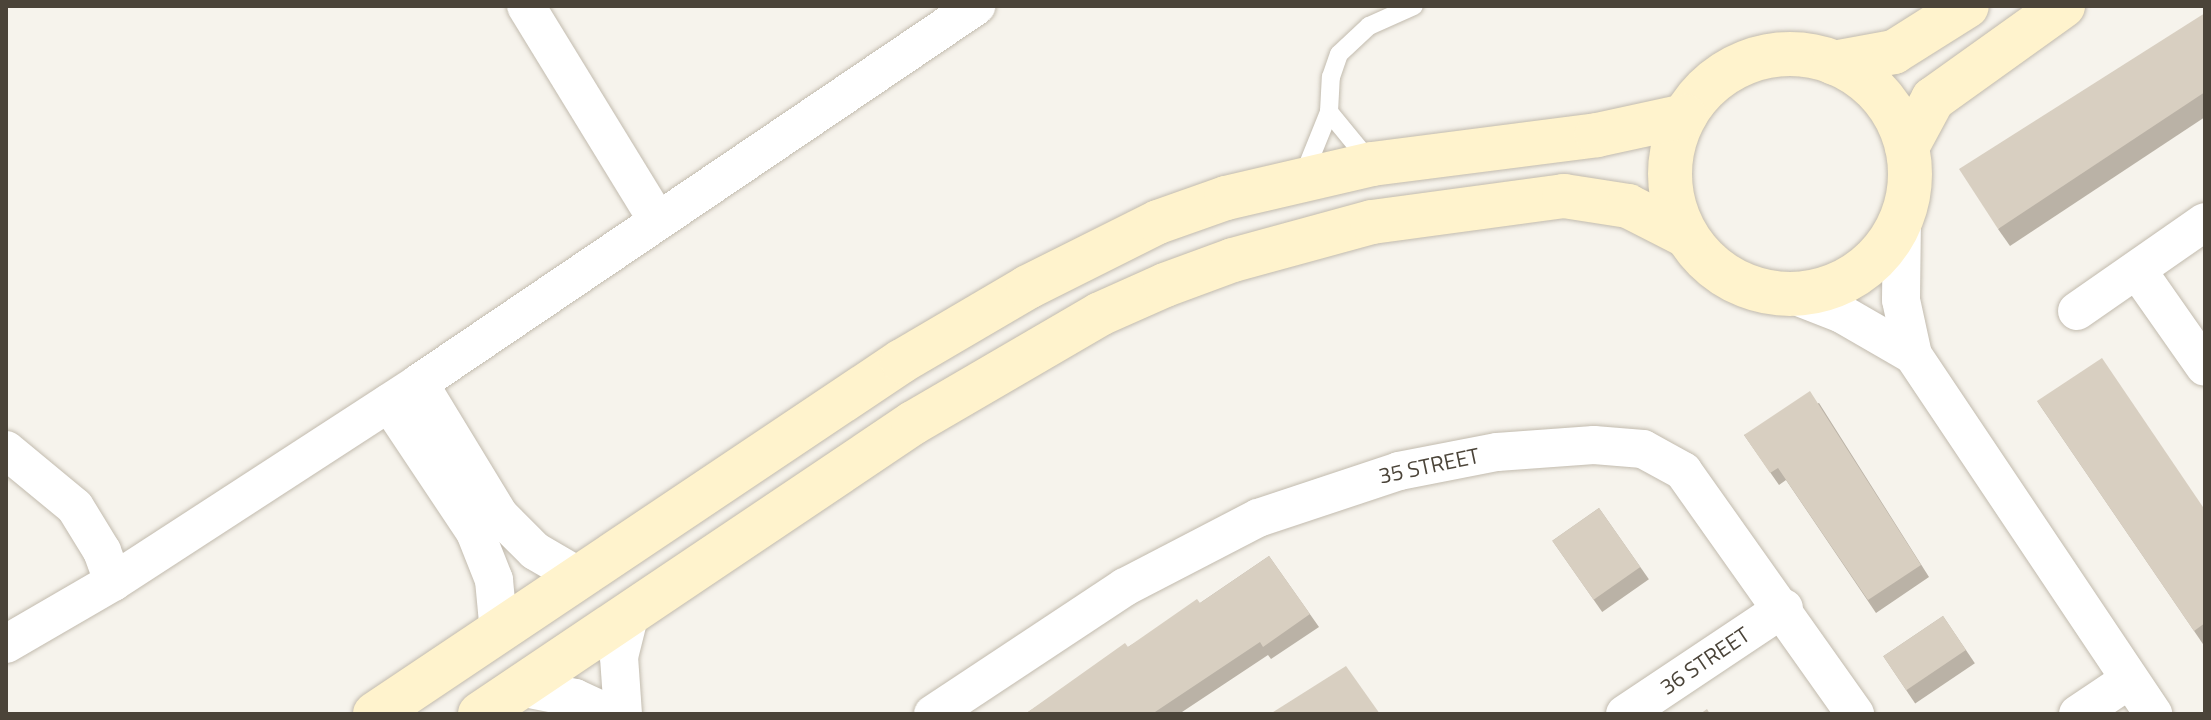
<!DOCTYPE html>
<style>
body{margin:0}
#map{position:relative;width:2211px;height:720px;overflow:hidden;background:#f6f3ec;font-family:"Titillium Web",sans-serif}
div>[style]{position:absolute}
.roads{filter:drop-shadow(0 0 2px #c2bbae) drop-shadow(0 0 2px #c2bbae)}
.lane>*{height:18px;margin:-9px;padding:0 9px;transform-origin:9px;border-radius:9px;background:#fff}
.street>*{height:38px;margin:-19px;padding:0 19px;transform-origin:19px;border-radius:19px;background:#fff}
.secondary>*{height:44px;margin:-22px;padding:0 22px;transform-origin:22px;border-radius:22px;background:#fff3cd}
.secondary>.ring{margin:-22px;padding:0;box-sizing:content-box;background:none;border:44px solid #fff3cd;border-radius:50%}
.wall>*{inset:0;background:#bab2a6;transform-origin:0 0}
.building>*{inset:0;background:#d8cfc1;transform-origin:0 0}
span{translate:-50% -50%;white-space:nowrap;text-align:center;line-height:1.15;-webkit-text-stroke:8px #fff;paint-order:stroke}
.street-label{font-size:22px;color:#4b4439}
.frame{position:absolute;inset:0;border:8px solid #4b4439;pointer-events:none}
</style>
<div id="map">
<div class="roads">
<div class="lane">
<i style="left:1329px;top:112px;width:65px;rotate:50.6deg"></i>
<i style="left:1304px;top:174px;width:67px;rotate:-68deg"></i>
<i style="left:1329px;top:112px;width:35px;rotate:-87deg"></i>
<i style="left:1331px;top:77px;width:24px;rotate:-71deg"></i>
<i style="left:1339px;top:54px;width:41px;rotate:-43deg"></i>
<i style="left:1369px;top:26px;width:49px;rotate:-24deg"></i>
</div>
<div class="street">
<i style="left:526px;top:6px;width:252px;rotate:58.5deg"></i>
<i style="left:1902px;top:217px;width:83px;rotate:90.7deg"></i>
<i style="left:1901px;top:300px;width:56px;rotate:77.7deg"></i>
<i style="left:1913px;top:355px;width:432px;rotate:56.2deg"></i>
<i style="left:2137px;top:270px;width:118px;rotate:55deg"></i>
<i style="left:1791px;top:294px;width:55px;rotate:21.4deg"></i>
<i style="left:1842px;top:314px;width:82px;rotate:30deg"></i>
<i style="left:2077px;top:311px;width:156px;rotate:-34.8deg"></i>
<i style="left:419px;top:383px;width:156px;rotate:58.7deg"></i>
<i style="left:500px;top:516px;width:49px;rotate:45deg"></i>
<i style="left:535px;top:551px;width:50px;rotate:30.2deg"></i>
<i style="left:389px;top:403px;width:155px;rotate:56.3deg"></i>
<i style="left:475px;top:532px;width:52px;rotate:68.4deg"></i>
<i style="left:494px;top:580px;width:53px;rotate:84.6deg"></i>
<i style="left:6px;top:450px;width:89px;rotate:39.6deg"></i>
<i style="left:75px;top:507px;width:52px;rotate:58.5deg"></i>
<i style="left:102px;top:551px;width:33px;rotate:70deg"></i>
<i style="left:6px;top:644px;width:124px;rotate:-30.1deg"></i>
<i style="left:113px;top:582px;width:365px;rotate:-33deg"></i>
<i style="left:419px;top:383px;width:673px;rotate:-34.09deg"></i>
<i style="left:520px;top:687px;width:56px;rotate:11.3deg"></i>
<i style="left:575px;top:698px;width:38px;rotate:25deg"></i>
<i style="left:623px;top:714px;width:57px;rotate:-94deg"></i>
<i style="left:619px;top:657px;width:45px;rotate:-76deg"></i>
<i style="left:933px;top:714px;width:230px;rotate:-33.5deg"></i>
<i style="left:1125px;top:587px;width:150px;rotate:-27.4deg"></i>
<i style="left:1258px;top:518px;width:149px;rotate:-18.4deg"></i>
<i style="left:1399px;top:471px;width:100px;rotate:-11deg"></i>
<i style="left:1497px;top:452px;width:97px;rotate:-4.1deg"></i>
<i style="left:1594px;top:445px;width:49px;rotate:4.7deg"></i>
<i style="left:1643px;top:449px;width:46px;rotate:28.8deg"></i>
<i style="left:1683px;top:471px;width:298px;rotate:54.7deg"></i>
<i style="left:1625px;top:714px;width:191px;rotate:-33.7deg"></i>
<i style="left:2078px;top:714px;width:61px;rotate:-33.7deg"></i>
</div>
<div class="secondary">
<i class="ring" style="left:1670px;top:54px;width:196px;height:196px"></i>
<i style="left:1834px;top:63px;width:61px;rotate:-10.4deg"></i>
<i style="left:1894px;top:52px;width:86px;rotate:-32.2deg"></i>
<i style="left:1907px;top:147px;width:55px;rotate:-61.6deg"></i>
<i style="left:1933px;top:99px;width:160px;rotate:-35.6deg"></i>
<i style="left:375px;top:714px;width:634px;rotate:-33.82deg"></i>
<i style="left:902px;top:361px;width:146px;rotate:-30.4deg"></i>
<i style="left:1028px;top:287px;width:145px;rotate:-26.6deg"></i>
<i style="left:1158px;top:222px;width:72px;rotate:-19.4deg"></i>
<i style="left:1226px;top:198px;width:150px;rotate:-13.1deg"></i>
<i style="left:1372px;top:164px;width:227px;rotate:-7.3deg"></i>
<i style="left:1597px;top:135px;width:90px;rotate:-12.2deg"></i>
<i style="left:480px;top:714px;width:522px;rotate:-33.9deg"></i>
<i style="left:913px;top:423px;width:216px;rotate:-30.2deg"></i>
<i style="left:1100px;top:314px;width:71px;rotate:-24deg"></i>
<i style="left:1165px;top:285px;width:72px;rotate:-20.2deg"></i>
<i style="left:1233px;top:260px;width:144px;rotate:-15.3deg"></i>
<i style="left:1372px;top:222px;width:194px;rotate:-7.7deg"></i>
<i style="left:1564px;top:196px;width:65px;rotate:8.9deg"></i>
<i style="left:1628px;top:206px;width:66px;rotate:27deg"></i>
</div>
</div>
<div class="wall">
<i style="clip-path:polygon(2205px 13px,2205px 117px,2010px 246px,1998px 229px)"></i>
<i style="clip-path:polygon(2037px 401px,2205px 509px,2205px 647px)"></i>
<i style="clip-path:polygon(1819px 403px,1929px 577px,1876px 613px,1786px 480px,1779px 485px,1744px 435px)"></i>
<i style="left:1599px;top:508px;width:87px;height:57px;rotate:55deg"></i>
<i style="clip-path:polygon(1269px 556px,1319px 627px,1271px 659px,1268px 655px,1179px 714px,1025px 714px,1128px 647px,1200px 603px)"></i>
<i style="left:1943px;top:616px;width:57px;height:72px;rotate:56deg"></i>
</div>
<div class="building">
<i style="clip-path:polygon(2205px 13px,2205px 92px,1998px 229px,1959px 169px)"></i>
<i style="clip-path:polygon(2102px 358px,2205px 510px,2205px 623px,2194px 631px,2037px 401px)"></i>
<i style="clip-path:polygon(1810px 391px,1921px 565px,1868px 600px,1778px 468px,1770px 473px,1744px 435px)"></i>
<i style="left:1599px;top:508px;width:72px;height:57px;rotate:55deg"></i>
<i style="clip-path:polygon(1269px 556px,1310px 614px,1263px 647px,1260px 642px,1152px 714px,1025px 714px,1125px 643px,1128px 647px,1197px 599px,1200px 603px)"></i>
<i style="left:1943px;top:616px;width:41px;height:72px;rotate:56deg"></i>
<i style="clip-path:polygon(1346px 666px,1380px 714px,1270px 714px)"></i>
<i style="clip-path:polygon(1707px 709px,1710px 714px,1700px 714px)"></i>
</div>
<div class="street-label">
<span style="left:1429px;top:466px;rotate:-12deg">35 STREET</span>
<span style="left:1705px;top:661px;rotate:-34deg">36 STREET</span>
</div>
<div class="frame"></div>
</div>
